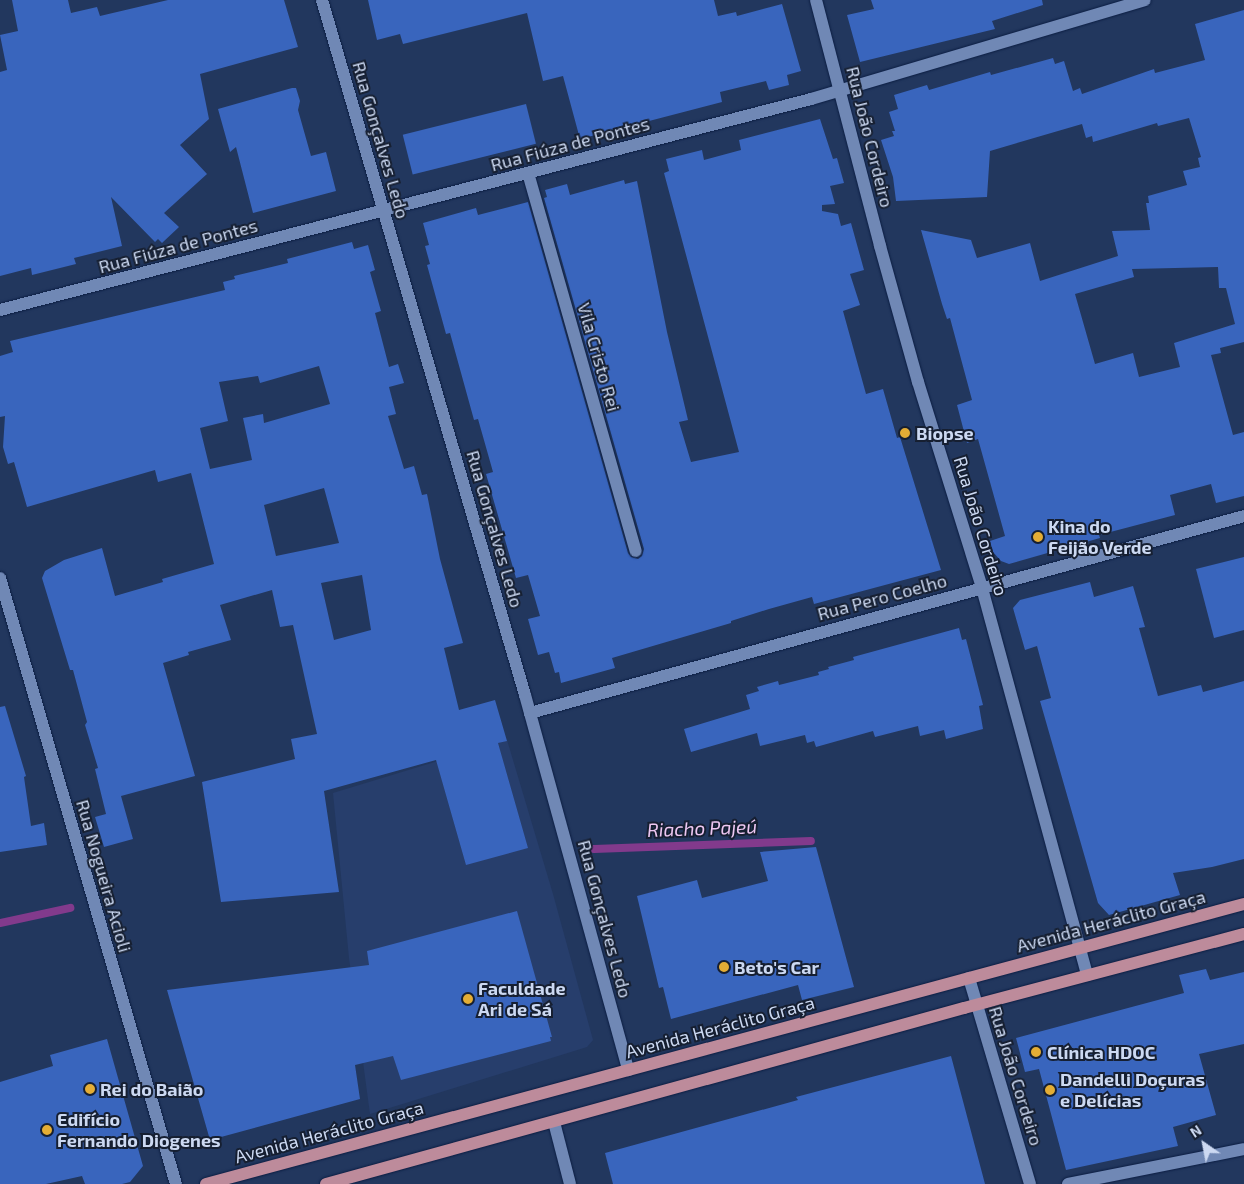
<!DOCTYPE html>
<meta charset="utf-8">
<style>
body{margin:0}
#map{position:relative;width:1244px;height:1184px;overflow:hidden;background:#22375e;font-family:"Exo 2",sans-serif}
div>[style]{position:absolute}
.built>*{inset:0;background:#273e6c}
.stream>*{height:8px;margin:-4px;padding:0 4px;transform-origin:4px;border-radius:4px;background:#823a8c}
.building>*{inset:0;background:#3965bd;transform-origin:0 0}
.roads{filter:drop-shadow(0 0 1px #0b1d42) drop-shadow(0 0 1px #0b1d42)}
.minor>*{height:12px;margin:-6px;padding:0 6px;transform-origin:6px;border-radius:6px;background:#7088b5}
.major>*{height:12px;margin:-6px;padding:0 6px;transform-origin:6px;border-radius:6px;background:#bd8b9b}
.dots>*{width:14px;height:14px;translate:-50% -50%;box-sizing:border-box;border:2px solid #161f31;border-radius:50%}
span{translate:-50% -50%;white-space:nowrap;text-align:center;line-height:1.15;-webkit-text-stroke:4px #161f31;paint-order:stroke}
.street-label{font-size:18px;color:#ccd9f2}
.poi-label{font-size:18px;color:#ccd9f2;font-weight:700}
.left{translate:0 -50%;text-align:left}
.water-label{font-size:19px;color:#edc7f2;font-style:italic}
.north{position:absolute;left:1179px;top:1119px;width:50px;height:50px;-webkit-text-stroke:4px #161f31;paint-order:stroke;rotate:327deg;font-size:14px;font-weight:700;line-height:20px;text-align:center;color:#ccd9f2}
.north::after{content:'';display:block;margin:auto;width:18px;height:22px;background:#ccd9f2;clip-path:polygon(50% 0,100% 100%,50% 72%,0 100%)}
</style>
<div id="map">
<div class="built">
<i style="clip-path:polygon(507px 740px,553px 894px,593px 1040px,587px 1047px,370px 1114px,349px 958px,333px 793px)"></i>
</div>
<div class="stream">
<i style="left:594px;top:849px;width:217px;rotate:-2.1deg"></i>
<i style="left:0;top:923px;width:72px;rotate:-12.1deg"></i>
</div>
<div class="building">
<i style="clip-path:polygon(12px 0,68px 0,71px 13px,97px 7px,100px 16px,168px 0,284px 0,298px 47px,200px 74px,209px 119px,180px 145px,207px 174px,164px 213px,179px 227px,162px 243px,158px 239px,155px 242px,111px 197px,122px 246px,74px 258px,76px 264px,32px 275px,31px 268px,0 276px,0 72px,7px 70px,0 35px,18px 31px)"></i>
<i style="clip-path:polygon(368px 0,714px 0,718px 16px,736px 12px,737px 16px,782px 4px,801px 71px,787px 75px,789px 85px,769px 90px,766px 81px,720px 92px,722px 102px,580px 139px,563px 76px,543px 81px,527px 13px,403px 44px,400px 34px,377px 40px)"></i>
<i style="clip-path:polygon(871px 0,1042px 0,1043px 5px,992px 21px,995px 29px,860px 62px,847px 15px,874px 9px)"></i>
<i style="clip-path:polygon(evenodd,1244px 10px,1244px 342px,1220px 348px,1221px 353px,1211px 355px,1233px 435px,1244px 432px,1244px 496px,1216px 503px,1211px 484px,1170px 495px,1175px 515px,1099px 535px,1100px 538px,1009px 564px,1001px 561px,993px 552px,990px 541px,1005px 536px,978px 439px,967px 443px,957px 405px,972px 400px,950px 318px,947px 319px,942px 304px,921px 230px,971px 240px,977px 258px,1030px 243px,1040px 281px,1118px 256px,1112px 231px,1150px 230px,1146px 203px,1149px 203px,1148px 196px,1187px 185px,1183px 171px,1200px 167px,1198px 158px,1201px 157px,1189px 118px,1158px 126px,1157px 123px,1093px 142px,1092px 136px,1086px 138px,1082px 124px,990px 151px,987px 197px,896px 201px,893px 177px,881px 140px,894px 136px,892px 131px,895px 131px,889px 112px,898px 109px,894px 95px,927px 85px,929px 90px,990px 72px,991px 75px,1053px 58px,1055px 64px,1064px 61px,1073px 91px,1080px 88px,1082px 94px,1154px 69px,1155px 73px,1205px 60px,1195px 24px,1244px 10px,1218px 267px,1219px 288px,1226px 288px,1235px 324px,1174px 343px,1180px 367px,1139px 377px,1133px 353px,1095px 364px,1075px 294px,1134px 277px,1132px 269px,1218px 267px)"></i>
<i style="clip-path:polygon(292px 88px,296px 88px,300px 101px,298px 110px,311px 156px,326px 152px,336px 191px,253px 213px,236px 147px,230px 152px,218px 109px)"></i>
<i style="left:526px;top:104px;width:41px;height:127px;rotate:76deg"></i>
<i style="clip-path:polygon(820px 119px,833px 159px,837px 158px,844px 183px,830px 186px,835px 204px,822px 205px,822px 211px,838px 214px,841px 226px,851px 223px,864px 270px,850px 274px,860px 305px,843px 311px,866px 394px,883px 389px,897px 438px,900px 437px,941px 570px,814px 604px,812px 597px,769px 609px,731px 621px,731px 623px,612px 658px,615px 668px,561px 683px,559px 672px,555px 673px,549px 652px,538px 655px,528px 619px,540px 616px,528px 575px,516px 578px,486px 474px,493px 472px,478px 419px,474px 420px,450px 333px,446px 334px,427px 265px,430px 264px,425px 246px,429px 245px,423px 223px,476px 208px,478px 215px,528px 202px,628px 553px,631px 557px,638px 559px,642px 556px,644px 549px,544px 198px,547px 197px,545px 190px,567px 184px,570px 195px,624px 180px,625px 184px,637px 181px,667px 332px,688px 420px,679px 422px,691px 462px,739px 452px,664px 173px,669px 171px,666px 159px,702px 150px,704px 160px,741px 150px,739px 140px)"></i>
<i style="clip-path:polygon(evenodd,352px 242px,354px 249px,368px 245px,375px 270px,370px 272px,381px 311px,375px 313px,389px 367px,398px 364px,404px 383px,389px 387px,396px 414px,388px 416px,404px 469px,414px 466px,422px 495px,427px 494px,440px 559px,463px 643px,444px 648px,459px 710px,495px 700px,507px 741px,498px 743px,528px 848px,466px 865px,436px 760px,324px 791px,339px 892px,221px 902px,202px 782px,295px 759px,291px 739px,317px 734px,293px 625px,280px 627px,272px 590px,220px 605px,231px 640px,188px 652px,189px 655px,163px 663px,195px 776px,121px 796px,133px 839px,104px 847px,95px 817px,106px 814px,95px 769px,98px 768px,85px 725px,87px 722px,73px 670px,70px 670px,42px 578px,45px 571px,64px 560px,102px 548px,115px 596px,163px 582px,162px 579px,214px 564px,191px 473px,158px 482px,155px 470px,27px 507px,14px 462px,8px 464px,3px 447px,5px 416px,0 417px,0 356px,13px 352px,10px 341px,225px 290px,223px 282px,235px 279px,234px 276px,288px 263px,287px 259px,352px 242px,319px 366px,330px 404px,264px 423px,263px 414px,243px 418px,252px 460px,210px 469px,200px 428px,228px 421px,219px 382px,258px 376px,260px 383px,319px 366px,352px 242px,324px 488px,339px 543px,276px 556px,264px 505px,324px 488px,352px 242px,362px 575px,371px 630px,334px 640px,321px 583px,362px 575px)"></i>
<i style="clip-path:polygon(1244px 557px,1244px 630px,1214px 638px,1196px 569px)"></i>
<i style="clip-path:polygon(1090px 582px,1094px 597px,1133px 586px,1145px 627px,1139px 628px,1158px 696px,1201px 685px,1203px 692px,1244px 681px,1244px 859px,1212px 867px,1173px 873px,1180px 895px,1109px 915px,1098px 903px,1040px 701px,1051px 698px,1037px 646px,1025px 650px,1013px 608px,1020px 600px)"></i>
<i style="clip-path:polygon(959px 628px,962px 640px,966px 639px,983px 705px,979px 706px,983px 729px,946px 739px,944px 730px,920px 736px,918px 726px,875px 737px,873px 731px,816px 747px,814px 741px,807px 743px,805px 735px,760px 746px,757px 733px,691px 752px,684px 729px,750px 709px,746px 695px,759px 691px,757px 687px,778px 681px,779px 685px,819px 675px,818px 672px,829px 669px,828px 667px,854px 660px,853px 657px)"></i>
<i style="clip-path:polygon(5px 706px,26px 776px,24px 777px,31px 826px,44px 823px,47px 845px,0 852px,0 707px)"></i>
<i style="clip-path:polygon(816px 847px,854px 987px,802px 1000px,798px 985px,671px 1019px,663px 987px,659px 988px,637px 896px,697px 880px,702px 898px,768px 881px,760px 852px)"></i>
<i style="clip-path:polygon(517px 911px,552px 1037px,550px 1037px,551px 1041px,401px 1080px,393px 1056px,355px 1065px,360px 1099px,210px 1140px,167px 990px,369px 965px,367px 951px)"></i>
<i style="clip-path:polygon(1206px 969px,1210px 980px,1244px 972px,1244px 1044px,1199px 1054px,1216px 1115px,1173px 1127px,1178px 1146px,1066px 1170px,1039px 1069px,1025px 1072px,1016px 1038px,1184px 993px,1179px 975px)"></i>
<i style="clip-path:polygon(107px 1039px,143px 1166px,130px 1182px,122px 1184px,85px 1184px,82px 1176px,46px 1184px,0 1184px,0 1082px,53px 1066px,50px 1055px)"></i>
<i style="clip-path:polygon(951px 1056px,985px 1184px,613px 1184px,605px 1153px,798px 1100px,796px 1097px)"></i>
</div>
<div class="roads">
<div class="minor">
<i style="left:322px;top:0;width:724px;rotate:73.72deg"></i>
<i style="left:525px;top:695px;width:389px;rotate:74.6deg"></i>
<i style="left:816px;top:0;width:254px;rotate:75.4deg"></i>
<i style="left:880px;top:246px;width:141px;rotate:74.4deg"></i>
<i style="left:918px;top:382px;width:216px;rotate:72.7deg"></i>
<i style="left:982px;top:588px;width:401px;rotate:74.8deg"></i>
<i style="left:528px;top:173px;width:393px;rotate:74.1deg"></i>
<i style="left:0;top:310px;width:838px;rotate:-14.58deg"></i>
<i style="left:811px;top:99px;width:348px;rotate:-16.5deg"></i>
<i style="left:0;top:578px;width:631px;rotate:73.81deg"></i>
<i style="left:530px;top:713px;width:741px;rotate:-15.42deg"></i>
<i style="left:969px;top:978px;width:215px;rotate:73.5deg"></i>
<i style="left:554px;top:1122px;width:64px;rotate:75.5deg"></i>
<i style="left:1068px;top:1184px;width:179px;rotate:-11.2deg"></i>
</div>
<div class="major">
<i style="left:206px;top:1184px;width:1075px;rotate:-15.1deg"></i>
<i style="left:326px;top:1184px;width:662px;rotate:-15.42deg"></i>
<i style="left:964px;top:1008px;width:290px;rotate:-14.8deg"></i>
</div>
</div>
<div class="dots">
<i style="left:905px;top:433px;background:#e4ad35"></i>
<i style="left:1038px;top:537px;background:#e4ad35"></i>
<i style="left:724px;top:967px;background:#e4ad35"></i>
<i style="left:468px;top:999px;background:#e4ad35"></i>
<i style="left:1036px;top:1052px;background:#e4ad35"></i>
<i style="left:90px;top:1089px;background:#e4ad35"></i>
<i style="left:1050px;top:1090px;background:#e4ad35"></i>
<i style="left:47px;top:1130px;background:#e4ad35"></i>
</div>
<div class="street-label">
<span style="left:870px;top:137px;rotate:76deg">Rua João Cordeiro</span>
<span style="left:381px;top:140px;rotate:74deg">Rua Gonçalves Ledo</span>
<span style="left:570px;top:144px;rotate:-15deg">Rua Fiúza de Pontes</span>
<span style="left:178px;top:246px;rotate:-15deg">Rua Fiúza de Pontes</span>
<span style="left:599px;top:357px;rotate:74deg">Vila Cristo Rei</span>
<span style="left:981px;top:526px;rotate:73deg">Rua João Cordeiro</span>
<span style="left:495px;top:529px;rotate:74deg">Rua Gonçalves Ledo</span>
<span style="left:882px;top:597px;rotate:-15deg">Rua Pero Coelho</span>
<span style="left:104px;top:876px;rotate:74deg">Rua Nogueira Acioli</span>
<span style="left:605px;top:919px;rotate:75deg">Rua Gonçalves Ledo</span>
<span style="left:1111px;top:921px;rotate:-15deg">Avenida Heráclito Graça</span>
<span style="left:720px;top:1027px;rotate:-15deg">Avenida Heráclito Graça</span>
<span style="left:1016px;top:1076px;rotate:73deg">Rua João Cordeiro</span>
<span style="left:329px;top:1132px;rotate:-15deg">Avenida Heráclito Graça</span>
</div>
<div class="poi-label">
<span class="left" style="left:916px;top:433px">Biopse</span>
<span class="left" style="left:1048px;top:537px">Kina do<br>Feijão Verde</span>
<span class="left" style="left:734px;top:967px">Beto's Car</span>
<span class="left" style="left:478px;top:999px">Faculdade<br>Ari de Sá</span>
<span class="left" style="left:1047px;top:1052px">Clínica HDOC</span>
<span class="left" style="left:1060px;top:1090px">Dandelli Doçuras<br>e Delícias</span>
<span class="left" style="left:100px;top:1089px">Rei do Baião</span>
<span class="left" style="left:57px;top:1130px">Edifício<br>Fernando Diogenes</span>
</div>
<div class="water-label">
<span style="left:702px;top:828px;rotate:-2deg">Riacho Pajeú</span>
</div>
<div class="north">N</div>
</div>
